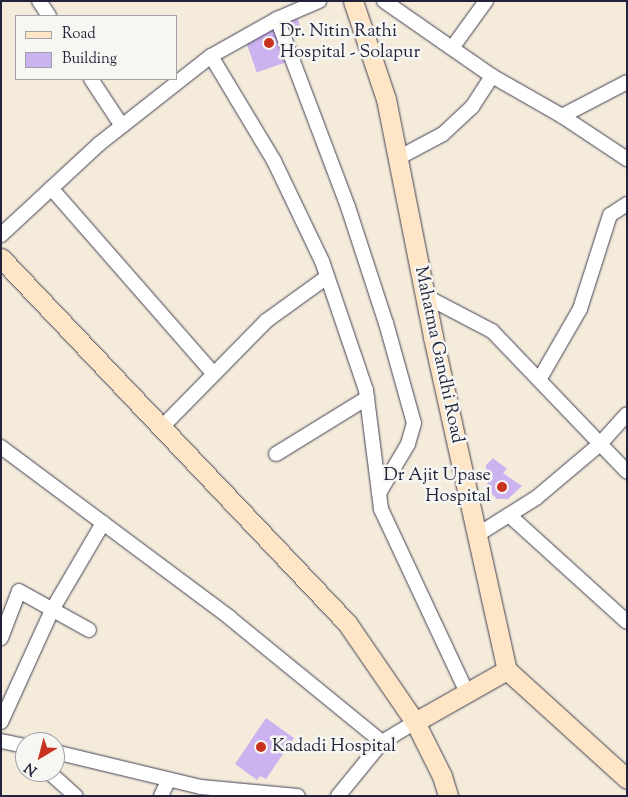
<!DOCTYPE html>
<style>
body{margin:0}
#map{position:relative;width:628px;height:797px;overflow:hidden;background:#f4ebdb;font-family:"Sorts Mill Goudy",serif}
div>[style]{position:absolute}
.building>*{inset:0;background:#ccb3f0;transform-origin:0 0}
.roads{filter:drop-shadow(0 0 1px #424053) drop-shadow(0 0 1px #424053)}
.street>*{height:14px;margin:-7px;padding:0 7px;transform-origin:7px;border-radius:7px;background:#fff}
.secondary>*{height:19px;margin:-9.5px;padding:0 9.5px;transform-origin:9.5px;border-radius:9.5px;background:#fde5c5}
.dots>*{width:14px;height:14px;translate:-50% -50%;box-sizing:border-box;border:2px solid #f6f6f2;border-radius:50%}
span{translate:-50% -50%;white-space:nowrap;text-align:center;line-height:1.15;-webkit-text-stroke:5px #f6f6f2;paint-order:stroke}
.poi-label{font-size:18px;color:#22223b}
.left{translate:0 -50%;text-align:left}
.right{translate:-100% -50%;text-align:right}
.street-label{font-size:18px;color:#22223b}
.frame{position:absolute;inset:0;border:2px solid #22223b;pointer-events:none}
.legend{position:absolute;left:15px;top:15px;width:162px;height:65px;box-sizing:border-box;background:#f6f6f2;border:1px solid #a1a1a9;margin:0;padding:6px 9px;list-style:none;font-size:15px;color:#22223b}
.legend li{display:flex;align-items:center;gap:10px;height:25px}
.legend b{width:25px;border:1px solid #a1a1a9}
.north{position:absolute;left:15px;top:732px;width:50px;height:50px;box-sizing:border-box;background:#f6f6f2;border:1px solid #a1a1a9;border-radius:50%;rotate:217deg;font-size:14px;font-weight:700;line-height:20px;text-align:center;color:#22223b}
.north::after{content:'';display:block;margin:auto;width:18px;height:22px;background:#c8321e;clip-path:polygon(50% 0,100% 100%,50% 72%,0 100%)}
</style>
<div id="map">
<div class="building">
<i style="left:298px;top:19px;width:14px;height:16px;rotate:73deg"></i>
<i style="left:278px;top:27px;width:36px;height:35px;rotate:71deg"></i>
<i style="clip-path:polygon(493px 458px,507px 469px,503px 473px,522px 486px,508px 499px,497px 499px,488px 490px,486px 465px)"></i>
<i style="clip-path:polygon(266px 718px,294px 738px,266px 779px,260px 776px,257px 780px,235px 764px)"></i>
</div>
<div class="roads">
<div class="street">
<i style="left:39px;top:1px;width:18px;rotate:56deg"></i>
<i style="left:384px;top:1px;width:131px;rotate:34.8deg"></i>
<i style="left:277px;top:19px;width:201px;rotate:69.3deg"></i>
<i style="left:348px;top:207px;width:122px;rotate:71.9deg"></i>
<i style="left:386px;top:323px;width:104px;rotate:74.4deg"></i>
<i style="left:414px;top:423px;width:22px;rotate:106deg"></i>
<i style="left:408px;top:444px;width:57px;rotate:120.6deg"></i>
<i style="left:452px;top:48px;width:58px;rotate:-54.1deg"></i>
<i style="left:211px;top:56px;width:122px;rotate:59deg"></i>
<i style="left:274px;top:161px;width:111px;rotate:64.4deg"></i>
<i style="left:322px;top:261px;width:136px;rotate:71.2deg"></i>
<i style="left:366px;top:390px;width:120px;rotate:82.8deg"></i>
<i style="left:381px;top:509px;width:203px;rotate:64.9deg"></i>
<i style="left:91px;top:79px;width:56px;rotate:56.6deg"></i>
<i style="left:562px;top:116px;width:78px;rotate:33.5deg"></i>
<i style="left:398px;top:158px;width:51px;rotate:-28.1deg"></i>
<i style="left:443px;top:134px;width:40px;rotate:-43deg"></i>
<i style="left:472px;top:107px;width:37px;rotate:-57deg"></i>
<i style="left:492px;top:76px;width:81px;rotate:29.7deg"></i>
<i style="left:562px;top:116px;width:73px;rotate:-27.6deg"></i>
<i style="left:51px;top:188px;width:247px;rotate:48.8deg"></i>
<i style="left:1px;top:235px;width:134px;rotate:-42.9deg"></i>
<i style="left:99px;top:144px;width:142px;rotate:-38.2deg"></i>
<i style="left:211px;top:56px;width:76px;rotate:-29.3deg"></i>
<i style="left:277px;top:19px;width:46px;rotate:-23.2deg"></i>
<i style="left:425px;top:296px;width:76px;rotate:27.6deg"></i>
<i style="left:492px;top:331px;width:195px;rotate:46.2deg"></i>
<i style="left:539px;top:380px;width:82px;rotate:-60deg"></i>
<i style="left:580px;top:309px;width:99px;rotate:-72.3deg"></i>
<i style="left:610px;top:215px;width:20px;rotate:-33deg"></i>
<i style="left:161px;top:428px;width:150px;rotate:-45.5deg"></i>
<i style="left:266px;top:321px;width:75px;rotate:-35.8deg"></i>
<i style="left:1px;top:447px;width:286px;rotate:36.7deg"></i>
<i style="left:230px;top:618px;width:196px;rotate:39.2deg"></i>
<i style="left:276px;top:454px;width:107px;rotate:-31.6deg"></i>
<i style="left:509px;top:515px;width:159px;rotate:42.2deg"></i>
<i style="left:477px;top:535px;width:70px;rotate:-32.1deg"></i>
<i style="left:536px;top:498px;width:84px;rotate:-40.2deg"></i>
<i style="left:600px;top:444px;width:40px;rotate:-48deg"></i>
<i style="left:1px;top:638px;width:50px;rotate:-69deg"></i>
<i style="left:19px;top:591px;width:80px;rotate:29.1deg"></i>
<i style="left:1px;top:722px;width:123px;rotate:-65.5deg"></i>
<i style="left:52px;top:610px;width:101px;rotate:-59.6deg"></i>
<i style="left:1px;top:741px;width:25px;rotate:12deg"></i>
<i style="left:55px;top:752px;width:150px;rotate:13.5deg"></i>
<i style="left:201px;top:787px;width:97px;rotate:5.3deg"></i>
<i style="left:49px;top:772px;width:36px;rotate:42deg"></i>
<i style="left:161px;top:796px;width:17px;rotate:-65deg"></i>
<i style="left:338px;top:796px;width:70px;rotate:-50.8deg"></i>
<i style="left:382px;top:742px;width:39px;rotate:-31deg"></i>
</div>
<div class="secondary">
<i style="left:353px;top:1px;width:103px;rotate:71.4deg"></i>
<i style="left:386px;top:99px;width:243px;rotate:78.8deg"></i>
<i style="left:433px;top:337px;width:341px;rotate:77.5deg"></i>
<i style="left:507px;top:670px;width:162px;rotate:42.2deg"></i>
<i style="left:1px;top:258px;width:503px;rotate:46.53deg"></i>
<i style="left:347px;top:623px;width:120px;rotate:55.5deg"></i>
<i style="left:415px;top:722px;width:60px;rotate:63.4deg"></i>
<i style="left:442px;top:776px;width:21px;rotate:73deg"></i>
<i style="left:415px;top:722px;width:106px;rotate:-29.5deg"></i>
</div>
</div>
<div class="dots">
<i style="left:269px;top:43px;background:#c8321e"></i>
<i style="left:502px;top:487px;background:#c8321e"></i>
<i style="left:261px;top:747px;background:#c8321e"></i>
</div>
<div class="poi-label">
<span class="left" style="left:280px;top:43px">Dr. Nitin Rathi<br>Hospital - Solapur</span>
<span class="right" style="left:491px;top:487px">Dr Ajit Upase<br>Hospital</span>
<span class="left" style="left:272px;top:747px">Kadadi Hospital</span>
</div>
<div class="street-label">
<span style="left:438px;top:355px;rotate:78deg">Mahatma Gandhi Road</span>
</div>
<div class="frame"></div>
<ul class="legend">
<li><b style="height:6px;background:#fde5c5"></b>Road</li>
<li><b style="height:14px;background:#ccb3f0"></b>Building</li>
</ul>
<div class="north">N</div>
</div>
